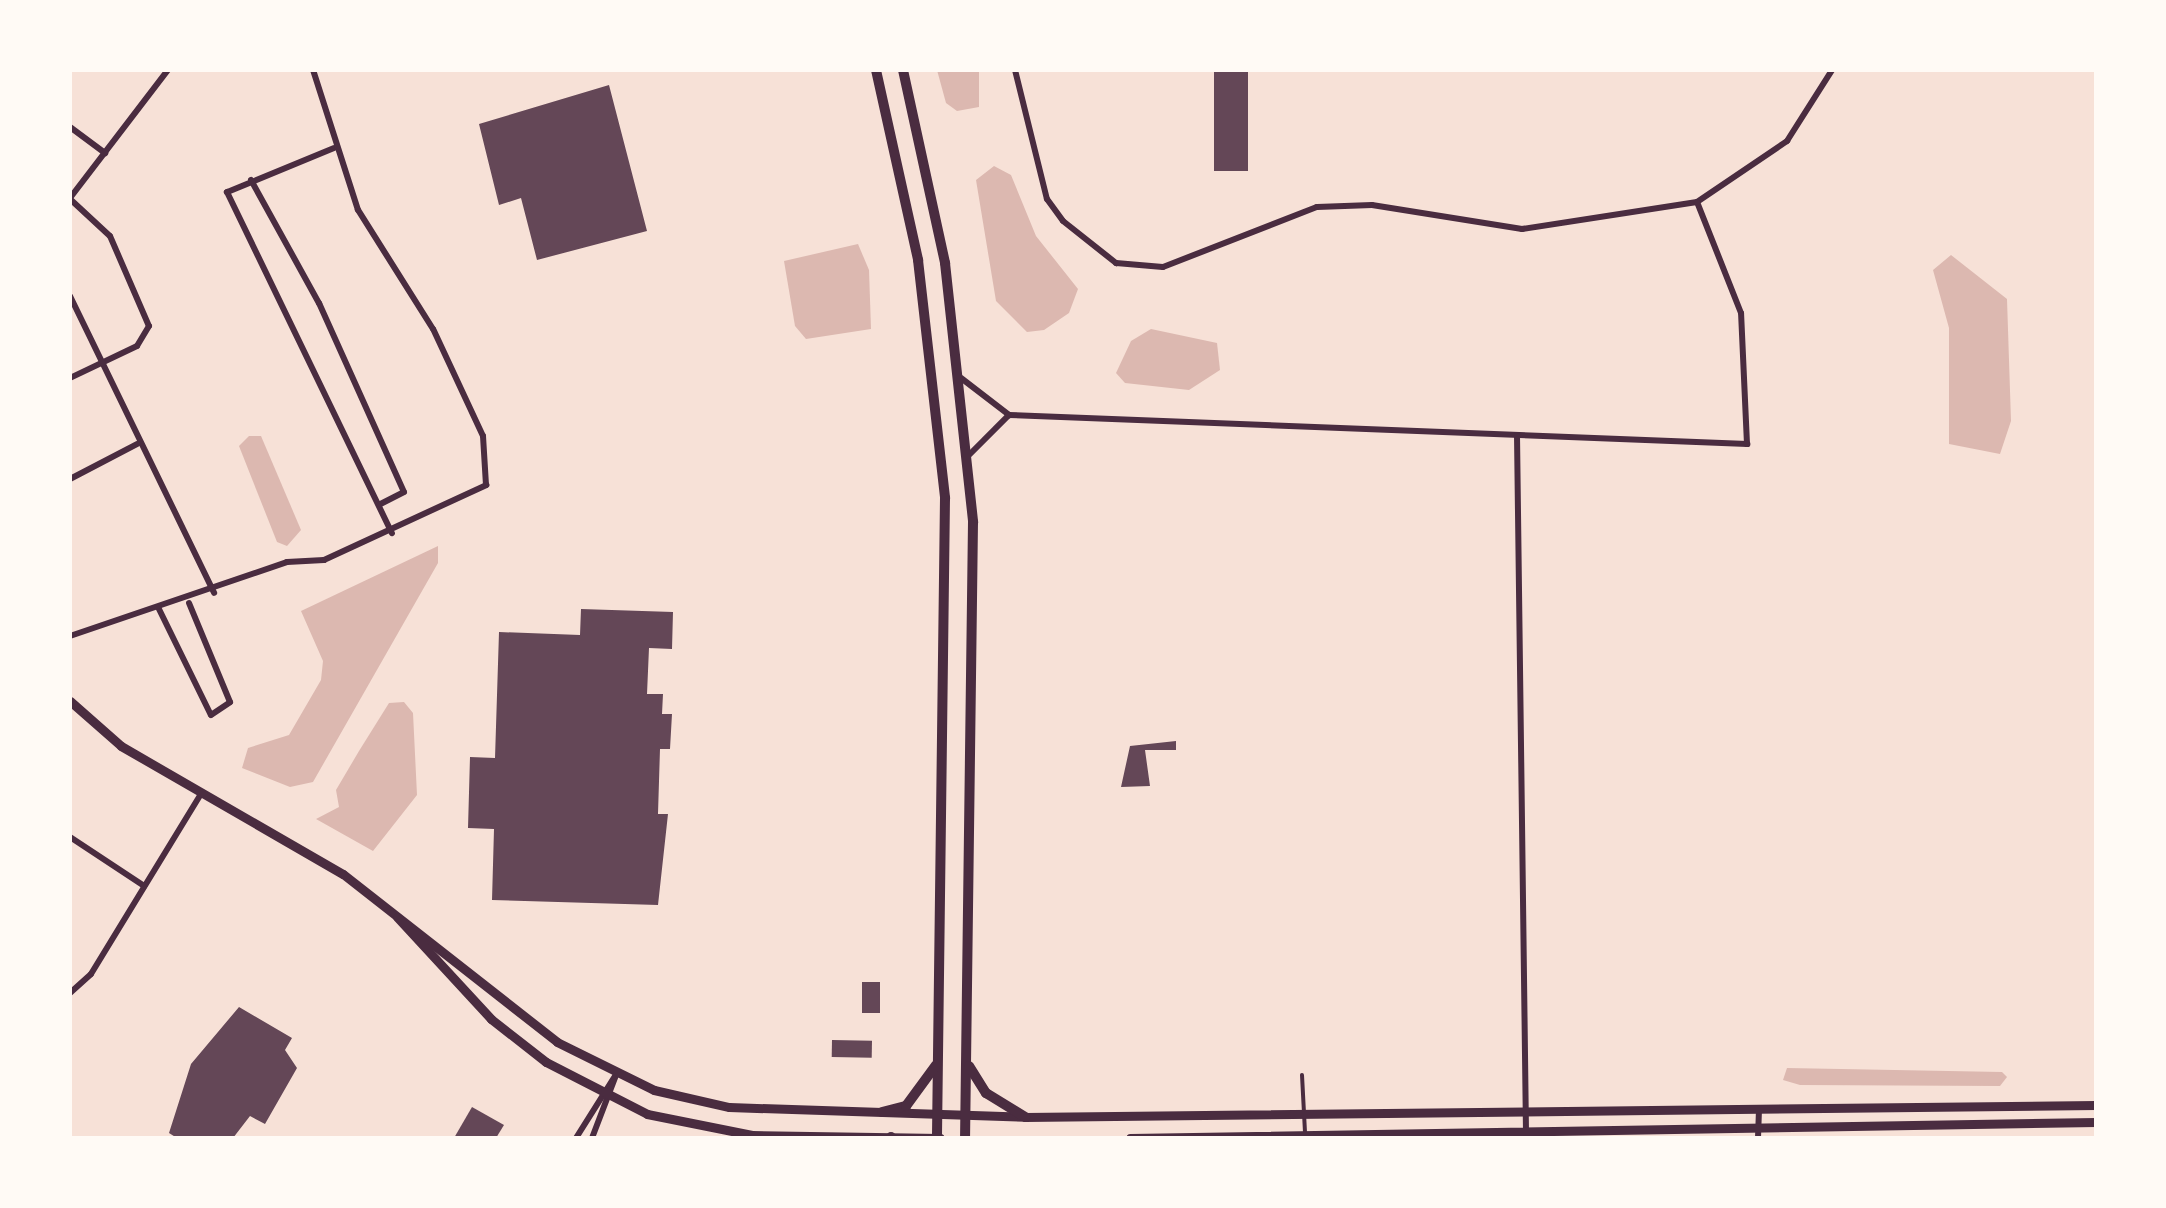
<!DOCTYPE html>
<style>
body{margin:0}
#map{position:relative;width:2166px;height:1208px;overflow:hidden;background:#f7e1d7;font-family:Lora,serif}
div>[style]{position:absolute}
.water>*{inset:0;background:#dcb8b0}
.building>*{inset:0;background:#644757;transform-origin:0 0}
.service>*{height:4px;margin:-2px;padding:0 2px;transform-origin:2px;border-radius:2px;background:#4a2c40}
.minor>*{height:6px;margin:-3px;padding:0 3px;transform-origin:3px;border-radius:3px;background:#4a2c40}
.tertiary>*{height:9px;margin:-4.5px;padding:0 4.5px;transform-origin:4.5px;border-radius:4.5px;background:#4a2c40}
.primary>*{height:10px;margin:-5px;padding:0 5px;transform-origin:5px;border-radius:5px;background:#4a2c40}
span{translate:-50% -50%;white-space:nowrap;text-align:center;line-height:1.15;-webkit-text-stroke:8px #fffaf5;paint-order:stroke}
.frame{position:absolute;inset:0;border:72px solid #fffaf5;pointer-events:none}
</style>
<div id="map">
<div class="water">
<i style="clip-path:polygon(937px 70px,979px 70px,979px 107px,957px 111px,946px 103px)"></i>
<i style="clip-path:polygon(994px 166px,1011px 175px,1036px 236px,1078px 289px,1069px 313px,1044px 330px,1027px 332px,996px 301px,976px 180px)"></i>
<i style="clip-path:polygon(858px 244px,869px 270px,871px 329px,806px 339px,795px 326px,784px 261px)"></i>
<i style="clip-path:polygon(1951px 255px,2007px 299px,2011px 421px,2000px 454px,1949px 444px,1949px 328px,1933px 270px)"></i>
<i style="clip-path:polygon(1151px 329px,1217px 343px,1220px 370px,1189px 390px,1125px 383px,1116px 373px,1131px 341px)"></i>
<i style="clip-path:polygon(249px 436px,261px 436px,301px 530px,287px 546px,277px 542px,239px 446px)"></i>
<i style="clip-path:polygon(438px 546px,438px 563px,313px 782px,290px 787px,242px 768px,248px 748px,289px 735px,321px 680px,323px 661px,301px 611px)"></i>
<i style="clip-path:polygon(404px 702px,413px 713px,417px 795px,373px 851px,316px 819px,339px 807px,336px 790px,359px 751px,389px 703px)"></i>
<i style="clip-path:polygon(1787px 1068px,2002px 1072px,2007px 1077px,2000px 1086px,1800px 1085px,1783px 1080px)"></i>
</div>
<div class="building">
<i style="left:1214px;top:70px;width:34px;height:101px"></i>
<i style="clip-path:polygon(609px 85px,647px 231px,537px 260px,521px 198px,499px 205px,479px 124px)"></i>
<i style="clip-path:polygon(581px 609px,673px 612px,672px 649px,649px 648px,647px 694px,663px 694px,662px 714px,672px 714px,670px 749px,660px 749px,658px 814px,668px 814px,658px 905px,492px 900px,494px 829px,468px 828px,470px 757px,495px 758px,499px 632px,580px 635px)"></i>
<i style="clip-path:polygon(1176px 741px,1176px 750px,1145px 750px,1150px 786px,1121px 787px,1130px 746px)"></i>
<i style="left:862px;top:982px;width:18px;height:31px"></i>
<i style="clip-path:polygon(239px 1007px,292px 1038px,285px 1050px,297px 1068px,265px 1124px,250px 1116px,233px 1138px,177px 1138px,169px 1133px,191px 1064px)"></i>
<i style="left:832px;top:1040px;width:40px;height:17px;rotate:1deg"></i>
<i style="clip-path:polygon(472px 1107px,504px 1125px,496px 1138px,454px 1138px)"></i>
</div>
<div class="service">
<i style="left:1302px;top:1075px;width:58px;rotate:87deg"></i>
</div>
<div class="minor">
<i style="left:1015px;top:70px;width:133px;rotate:76.1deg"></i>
<i style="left:1047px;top:199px;width:27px;rotate:54deg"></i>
<i style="left:1063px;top:221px;width:68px;rotate:38.4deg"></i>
<i style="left:1116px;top:263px;width:47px;rotate:4.9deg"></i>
<i style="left:1163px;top:267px;width:165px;rotate:-21.3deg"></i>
<i style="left:1317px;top:207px;width:55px;rotate:-2.1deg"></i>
<i style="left:1372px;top:205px;width:152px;rotate:9.1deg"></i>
<i style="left:1522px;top:229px;width:177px;rotate:-8.8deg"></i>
<i style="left:1697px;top:202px;width:109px;rotate:-34.1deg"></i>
<i style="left:1787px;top:141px;width:84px;rotate:-57.6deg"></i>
<i style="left:70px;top:127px;width:44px;rotate:36.6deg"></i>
<i style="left:334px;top:148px;width:116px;rotate:157.6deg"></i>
<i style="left:227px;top:192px;width:379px;rotate:64.2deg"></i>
<i style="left:251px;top:180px;width:141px;rotate:61.1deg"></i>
<i style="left:319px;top:303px;width:207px;rotate:65.8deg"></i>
<i style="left:404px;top:492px;width:27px;rotate:153deg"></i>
<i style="left:70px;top:198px;width:161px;rotate:-52.6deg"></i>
<i style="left:70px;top:199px;width:54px;rotate:42.8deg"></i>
<i style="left:110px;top:236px;width:98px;rotate:66.6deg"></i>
<i style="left:149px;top:326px;width:23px;rotate:121deg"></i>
<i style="left:137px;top:346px;width:74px;rotate:154.5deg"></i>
<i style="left:70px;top:296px;width:330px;rotate:64.1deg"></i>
<i style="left:961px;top:378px;width:61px;rotate:37.6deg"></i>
<i style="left:1009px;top:415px;width:739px;rotate:2.25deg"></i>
<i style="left:1747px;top:444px;width:131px;rotate:-92.6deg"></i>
<i style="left:1741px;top:313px;width:119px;rotate:-111.6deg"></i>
<i style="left:1517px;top:435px;width:697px;rotate:89.26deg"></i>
<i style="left:968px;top:456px;width:58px;rotate:-45deg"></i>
<i style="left:70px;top:479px;width:76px;rotate:-27.6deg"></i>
<i style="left:158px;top:607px;width:120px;rotate:63.9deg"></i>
<i style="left:211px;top:715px;width:23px;rotate:-34deg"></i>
<i style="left:230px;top:702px;width:107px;rotate:-112.5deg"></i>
<i style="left:70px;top:636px;width:229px;rotate:-18.8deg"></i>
<i style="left:287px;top:562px;width:37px;rotate:-3deg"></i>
<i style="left:324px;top:560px;width:179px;rotate:-24.8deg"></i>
<i style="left:486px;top:485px;width:49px;rotate:-93.5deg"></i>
<i style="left:483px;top:436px;width:118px;rotate:-115deg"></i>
<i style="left:433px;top:329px;width:141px;rotate:-122.2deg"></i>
<i style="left:358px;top:210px;width:147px;rotate:-107.8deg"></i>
<i style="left:70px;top:837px;width:89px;rotate:33.5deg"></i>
<i style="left:70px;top:993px;width:28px;rotate:-42deg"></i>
<i style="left:91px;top:974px;width:213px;rotate:-58.6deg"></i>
<i style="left:576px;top:1138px;width:77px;rotate:-57.8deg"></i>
<i style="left:592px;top:1138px;width:67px;rotate:-69.1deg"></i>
<i style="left:1758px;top:1138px;width:28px;rotate:-88deg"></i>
</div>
<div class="tertiary">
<i style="left:70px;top:701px;width:68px;rotate:41.4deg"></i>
<i style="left:121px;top:746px;width:256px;rotate:30deg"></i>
<i style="left:343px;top:874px;width:272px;rotate:38.1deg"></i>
<i style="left:557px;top:1042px;width:108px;rotate:26.3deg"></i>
<i style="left:654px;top:1090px;width:77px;rotate:12.8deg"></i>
<i style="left:729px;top:1107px;width:296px;rotate:1.9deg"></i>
<i style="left:1025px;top:1117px;width:1071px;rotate:-0.64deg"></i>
<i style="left:397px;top:917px;width:139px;rotate:47.3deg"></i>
<i style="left:491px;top:1019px;width:70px;rotate:38deg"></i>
<i style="left:546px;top:1062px;width:114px;rotate:27.2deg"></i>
<i style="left:647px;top:1114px;width:107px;rotate:11.3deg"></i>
<i style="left:752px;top:1135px;width:188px;rotate:0.9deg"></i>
<i style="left:1130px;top:1138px;width:966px;rotate:-0.95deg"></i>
</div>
<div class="primary">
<i style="left:876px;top:70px;width:195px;rotate:77.5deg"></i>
<i style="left:918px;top:260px;width:240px;rotate:83.5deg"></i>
<i style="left:945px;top:498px;width:640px;rotate:90.72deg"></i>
<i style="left:903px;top:70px;width:198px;rotate:77.7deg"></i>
<i style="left:945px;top:263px;width:261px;rotate:83.8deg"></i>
<i style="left:973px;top:522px;width:616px;rotate:90.74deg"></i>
<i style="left:969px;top:1066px;width:32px;rotate:58deg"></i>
<i style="left:986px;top:1093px;width:46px;rotate:31.6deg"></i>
<i style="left:882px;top:1112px;width:25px;rotate:-14deg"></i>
<i style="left:906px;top:1106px;width:51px;rotate:-53.8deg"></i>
<i style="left:891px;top:1137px;width:1px;rotate:45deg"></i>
</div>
<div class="frame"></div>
</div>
